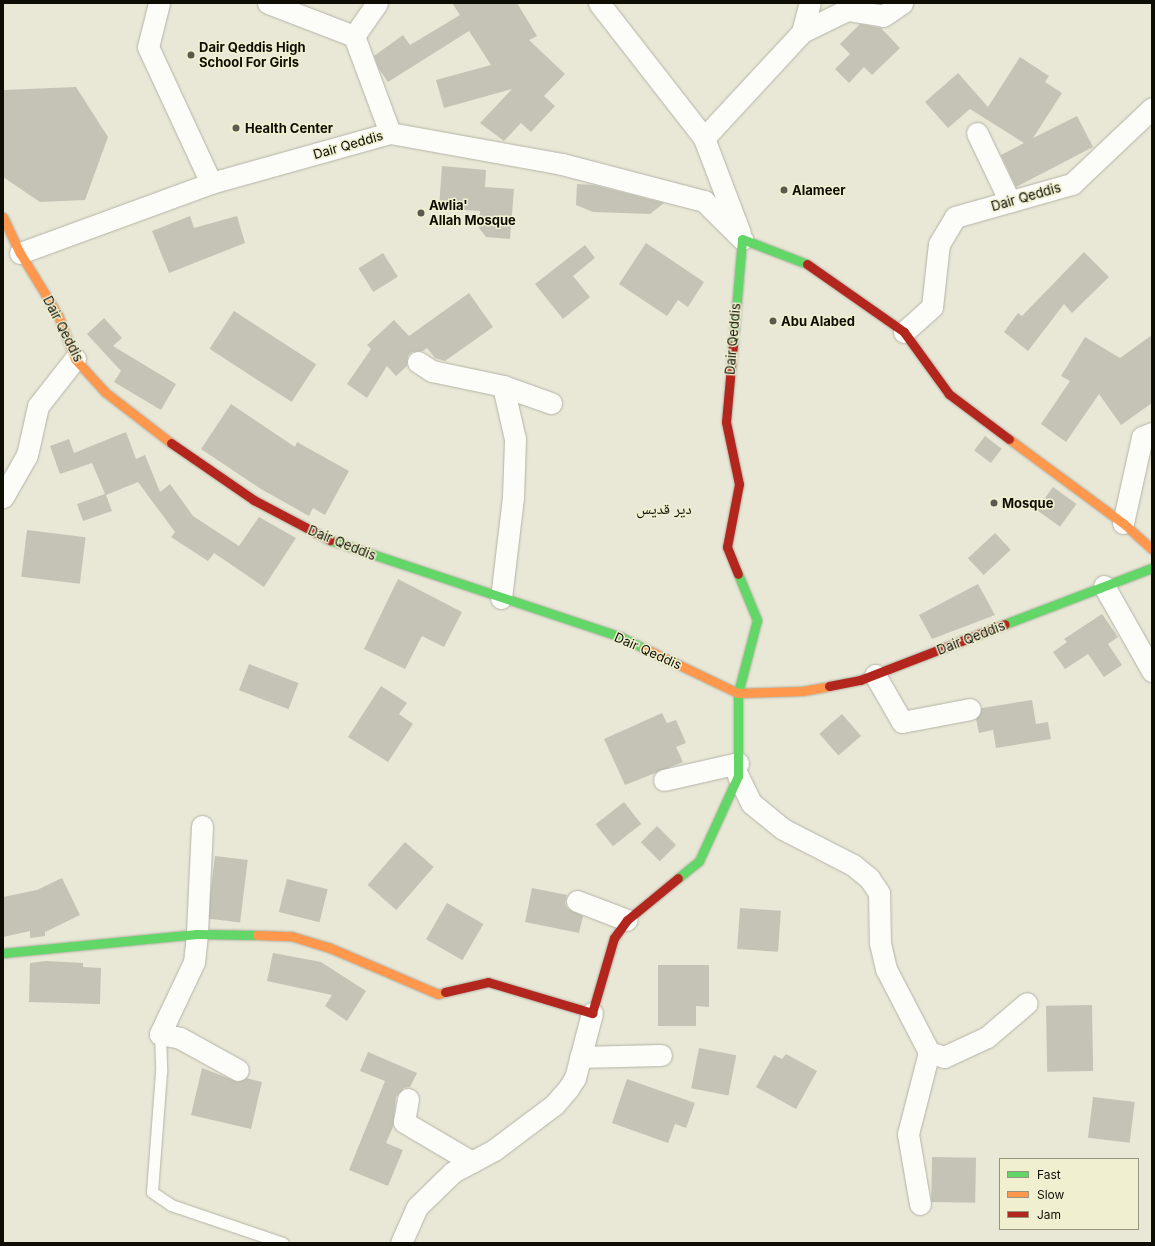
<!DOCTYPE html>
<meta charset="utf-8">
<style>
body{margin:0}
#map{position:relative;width:1155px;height:1246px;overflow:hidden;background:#e9e8d7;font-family:Inter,"Noto Naskh Arabic",sans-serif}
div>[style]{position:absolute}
.building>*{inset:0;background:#c4c3b6;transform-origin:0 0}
.roads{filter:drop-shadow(0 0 1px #b3b3a6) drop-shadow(0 0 1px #b3b3a6)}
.lane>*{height:11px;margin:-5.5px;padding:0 5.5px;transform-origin:5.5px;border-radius:5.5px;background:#fcfcf9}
.street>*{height:21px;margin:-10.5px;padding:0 10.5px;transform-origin:10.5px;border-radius:10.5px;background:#fcfcf9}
.fast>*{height:9px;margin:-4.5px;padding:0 4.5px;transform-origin:4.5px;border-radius:4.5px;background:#63d668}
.slow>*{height:9px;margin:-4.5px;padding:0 4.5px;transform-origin:4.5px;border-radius:4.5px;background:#ff974d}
.jam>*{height:9px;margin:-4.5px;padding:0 4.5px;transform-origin:4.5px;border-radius:4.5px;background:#b3261e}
.dots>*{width:11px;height:11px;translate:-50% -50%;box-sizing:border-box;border:2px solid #f0efd0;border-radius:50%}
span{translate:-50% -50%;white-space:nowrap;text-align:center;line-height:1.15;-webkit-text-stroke:3px #f0efd0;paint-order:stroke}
.poi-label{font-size:13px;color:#0e0d04;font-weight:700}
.left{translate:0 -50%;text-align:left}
.street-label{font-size:13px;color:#0e0d04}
.quarter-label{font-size:15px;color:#0e0d04}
.frame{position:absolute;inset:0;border:4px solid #0e0d04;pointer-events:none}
.legend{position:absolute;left:999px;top:1158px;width:140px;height:72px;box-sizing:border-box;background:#f0efd0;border:1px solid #96957e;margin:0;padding:5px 7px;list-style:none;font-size:12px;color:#0e0d04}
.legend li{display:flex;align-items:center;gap:8px;height:20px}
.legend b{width:20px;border:1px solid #96957e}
</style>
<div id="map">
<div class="building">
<i style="clip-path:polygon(452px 3px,517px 3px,537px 36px,529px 40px,565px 74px,544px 96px,555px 106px,531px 132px,521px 123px,504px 141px,480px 123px,512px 89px,444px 108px,436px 80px,491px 65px,469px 31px,388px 82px,379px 69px,374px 56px,403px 35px,410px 45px,460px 15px)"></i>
<i style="clip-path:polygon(860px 24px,881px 28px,900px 48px,872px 75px,864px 67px,849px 83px,835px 69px,850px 54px,840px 44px)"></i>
<i style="clip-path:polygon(1020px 57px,1049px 76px,1045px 82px,1062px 93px,1033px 138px,1077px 116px,1093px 147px,1016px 187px,1001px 155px,1024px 143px,970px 109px,948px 128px,925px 102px,958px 73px,988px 107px)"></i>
<i style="clip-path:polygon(76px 87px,108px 137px,85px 200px,40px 202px,3px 177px,3px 90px)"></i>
<i style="clip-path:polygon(442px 166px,486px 170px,485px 187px,514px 189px,510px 239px,486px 237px,479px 228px,480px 211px,439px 208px)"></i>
<i style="clip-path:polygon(577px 184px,594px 185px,664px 203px,650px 214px,593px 212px,576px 205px)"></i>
<i style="clip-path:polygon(190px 216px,194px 228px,237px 216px,245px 243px,169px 273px,152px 231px)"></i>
<i style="clip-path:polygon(646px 243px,704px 282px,688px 307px,678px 300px,667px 316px,619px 284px)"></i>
<i style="clip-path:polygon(585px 245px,595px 258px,573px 276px,590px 297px,563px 319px,535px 284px)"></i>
<i style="clip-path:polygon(1084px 252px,1109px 277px,1072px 313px,1064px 304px,1028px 351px,1004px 332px,1018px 313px,1022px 316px)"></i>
<i style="left:383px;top:253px;width:28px;height:29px;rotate:58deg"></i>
<i style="clip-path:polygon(469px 293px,493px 327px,445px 361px,435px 358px,427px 348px,423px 351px,412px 352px,408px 356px,407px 366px,396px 376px,387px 366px,367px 398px,347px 384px,371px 349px,367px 345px,394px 320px,409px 336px)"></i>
<i style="left:234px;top:311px;width:98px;height:45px;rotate:33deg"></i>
<i style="clip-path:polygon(104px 318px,122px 338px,113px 346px,176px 384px,161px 410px,114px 382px,121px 371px,87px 334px)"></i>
<i style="clip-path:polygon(1152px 335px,1152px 403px,1121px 425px,1099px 394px,1066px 442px,1041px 424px,1070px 381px,1061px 376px,1085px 337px,1120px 358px)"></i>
<i style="clip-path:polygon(231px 404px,295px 447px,297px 442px,349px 471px,325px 515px,313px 508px,309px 516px,261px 489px,201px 449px)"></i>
<i style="clip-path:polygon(126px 432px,136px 459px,145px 455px,160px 492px,170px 484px,193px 516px,239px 546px,259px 517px,296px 538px,264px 587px,214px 553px,208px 561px,171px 537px,175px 532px,138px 482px,106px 495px,112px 511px,83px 521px,77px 504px,105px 494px,92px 463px,60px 474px,50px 446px,69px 439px,74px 453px)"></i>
<i style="left:985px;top:436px;width:21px;height:18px;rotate:37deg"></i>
<i style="left:1053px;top:487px;width:29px;height:28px;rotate:36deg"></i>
<i style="left:27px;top:530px;width:59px;height:47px;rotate:7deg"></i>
<i style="left:995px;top:533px;width:23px;height:37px;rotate:47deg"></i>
<i style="clip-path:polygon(398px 579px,462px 612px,444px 647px,422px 636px,405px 669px,364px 649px)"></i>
<i style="clip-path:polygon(978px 584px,995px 615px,932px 639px,919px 615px)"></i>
<i style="clip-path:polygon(1102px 614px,1118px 637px,1108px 644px,1122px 665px,1104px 677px,1088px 654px,1065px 669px,1053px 652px,1067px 642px,1064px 639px)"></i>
<i style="left:249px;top:664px;width:53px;height:28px;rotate:21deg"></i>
<i style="clip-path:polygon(381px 686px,407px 703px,399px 714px,413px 724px,388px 762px,348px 737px)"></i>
<i style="clip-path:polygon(1032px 700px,1036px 724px,1048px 722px,1051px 739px,996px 748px,993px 730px,979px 733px,976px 719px,982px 708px)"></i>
<i style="clip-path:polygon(662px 713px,667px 723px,676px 720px,686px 743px,676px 747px,683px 762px,625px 785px,604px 739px)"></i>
<i style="left:842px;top:714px;width:29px;height:30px;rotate:49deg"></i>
<i style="left:624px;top:802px;width:28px;height:36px;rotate:52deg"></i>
<i style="left:657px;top:826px;width:27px;height:23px;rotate:45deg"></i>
<i style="left:405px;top:842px;width:38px;height:57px;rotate:41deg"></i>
<i style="left:215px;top:856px;width:33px;height:63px;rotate:7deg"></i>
<i style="clip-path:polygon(62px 878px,80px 915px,45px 932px,45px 936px,30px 938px,30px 931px,3px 937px,3px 897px,37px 890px)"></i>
<i style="left:287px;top:879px;width:42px;height:34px;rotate:14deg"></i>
<i style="clip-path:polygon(532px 888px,567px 895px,565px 903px,567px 908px,583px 916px,579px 933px,525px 922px)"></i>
<i style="left:447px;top:903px;width:42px;height:42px;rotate:30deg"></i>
<i style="left:740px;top:908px;width:41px;height:41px;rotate:4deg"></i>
<i style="clip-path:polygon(273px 953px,321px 962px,366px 991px,347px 1021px,325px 1006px,332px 995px,267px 981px)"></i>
<i style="clip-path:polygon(46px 961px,83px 963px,83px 967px,101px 968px,100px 1004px,29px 1002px,30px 963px)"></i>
<i style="clip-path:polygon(658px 965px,709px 965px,709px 1007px,696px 1006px,696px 1026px,658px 1026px)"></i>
<i style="left:1092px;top:1005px;width:66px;height:46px;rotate:89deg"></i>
<i style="left:699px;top:1048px;width:38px;height:41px;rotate:11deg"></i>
<i style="clip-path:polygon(368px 1052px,417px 1073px,410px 1087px,404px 1088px,396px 1097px,393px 1127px,386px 1143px,403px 1150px,388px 1186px,349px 1170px,385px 1081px,360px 1071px)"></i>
<i style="clip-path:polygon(786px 1054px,817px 1071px,796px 1109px,756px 1087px,774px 1055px,782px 1059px)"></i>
<i style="clip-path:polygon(202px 1068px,238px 1082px,246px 1078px,262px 1082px,251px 1129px,191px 1115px)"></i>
<i style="clip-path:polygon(627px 1079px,695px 1103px,686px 1128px,675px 1124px,668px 1143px,612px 1123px)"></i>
<i style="left:1093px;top:1097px;width:42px;height:41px;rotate:7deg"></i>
<i style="left:932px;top:1157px;width:44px;height:45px;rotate:1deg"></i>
</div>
<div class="roads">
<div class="lane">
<i style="left:160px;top:1034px;width:38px;rotate:88deg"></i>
<i style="left:161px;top:1072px;width:120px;rotate:94.3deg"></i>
<i style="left:152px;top:1192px;width:23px;rotate:34deg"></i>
<i style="left:171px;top:1205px;width:118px;rotate:18.7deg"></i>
</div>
<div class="street">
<i style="left:159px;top:3px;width:45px;rotate:104deg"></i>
<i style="left:148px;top:47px;width:150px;rotate:65.1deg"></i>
<i style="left:268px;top:3px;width:92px;rotate:21deg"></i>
<i style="left:354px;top:36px;width:40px;rotate:-55.1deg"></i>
<i style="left:599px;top:3px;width:171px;rotate:52.1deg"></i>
<i style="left:802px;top:32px;width:50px;rotate:-26.1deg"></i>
<i style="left:847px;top:10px;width:36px;rotate:9deg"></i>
<i style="left:883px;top:16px;width:23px;rotate:-34deg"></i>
<i style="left:354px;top:36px;width:103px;rotate:69.6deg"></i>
<i style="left:977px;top:133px;width:76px;rotate:64.4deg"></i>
<i style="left:740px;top:233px;width:102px;rotate:-110.8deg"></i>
<i style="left:704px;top:138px;width:144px;rotate:-47.2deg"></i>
<i style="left:802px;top:32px;width:30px;rotate:-75deg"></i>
<i style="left:20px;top:253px;width:203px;rotate:-20.1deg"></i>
<i style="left:211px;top:183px;width:186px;rotate:-15.6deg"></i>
<i style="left:390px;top:133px;width:175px;rotate:10.2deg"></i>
<i style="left:562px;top:164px;width:147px;rotate:14.6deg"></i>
<i style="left:704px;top:201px;width:54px;rotate:45deg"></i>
<i style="left:904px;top:332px;width:38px;rotate:-42deg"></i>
<i style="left:932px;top:307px;width:63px;rotate:-83.7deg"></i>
<i style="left:939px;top:244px;width:31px;rotate:-59deg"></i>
<i style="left:955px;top:217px;width:122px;rotate:-15.8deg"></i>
<i style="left:1072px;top:184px;width:110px;rotate:-43.5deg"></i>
<i style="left:418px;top:362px;width:17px;rotate:33deg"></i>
<i style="left:432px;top:371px;width:73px;rotate:11.9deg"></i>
<i style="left:503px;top:386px;width:51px;rotate:19.5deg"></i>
<i style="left:3px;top:497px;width:48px;rotate:-60.3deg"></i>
<i style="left:27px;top:455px;width:50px;rotate:-77.3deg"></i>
<i style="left:38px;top:406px;width:60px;rotate:-51.8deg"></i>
<i style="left:1123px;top:523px;width:88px;rotate:-77.5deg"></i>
<i style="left:1142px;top:437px;width:11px;rotate:-22deg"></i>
<i style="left:1104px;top:586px;width:98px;rotate:60.5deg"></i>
<i style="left:501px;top:598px;width:102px;rotate:-83.2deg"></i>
<i style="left:513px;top:497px;width:58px;rotate:-88deg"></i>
<i style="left:515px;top:439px;width:54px;rotate:-102.8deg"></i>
<i style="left:875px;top:675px;width:54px;rotate:60.1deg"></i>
<i style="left:902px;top:722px;width:69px;rotate:-10.8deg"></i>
<i style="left:738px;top:776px;width:30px;rotate:64deg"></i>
<i style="left:751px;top:803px;width:41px;rotate:39.1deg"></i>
<i style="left:783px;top:829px;width:79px;rotate:27.2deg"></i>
<i style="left:853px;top:865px;width:21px;rotate:39deg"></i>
<i style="left:869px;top:878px;width:18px;rotate:56deg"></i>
<i style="left:879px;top:893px;width:50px;rotate:88.9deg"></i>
<i style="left:880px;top:943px;width:27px;rotate:77deg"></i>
<i style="left:886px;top:969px;width:93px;rotate:62.6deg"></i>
<i style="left:929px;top:1052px;width:85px;rotate:104.4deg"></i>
<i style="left:908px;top:1134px;width:71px;rotate:80.3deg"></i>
<i style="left:664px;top:780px;width:76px;rotate:-12.9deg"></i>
<i style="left:202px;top:826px;width:108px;rotate:92.7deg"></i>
<i style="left:197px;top:934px;width:28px;rotate:96deg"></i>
<i style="left:194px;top:962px;width:80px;rotate:115.3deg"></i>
<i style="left:160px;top:1034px;width:20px;rotate:11deg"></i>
<i style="left:180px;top:1038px;width:66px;rotate:28.9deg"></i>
<i style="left:577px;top:901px;width:53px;rotate:20.8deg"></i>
<i style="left:929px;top:1052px;width:16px;rotate:18deg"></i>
<i style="left:944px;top:1057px;width:47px;rotate:-24.9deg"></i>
<i style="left:987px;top:1037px;width:52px;rotate:-40.4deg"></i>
<i style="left:580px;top:1057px;width:81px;rotate:-1.4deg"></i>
<i style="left:408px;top:1099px;width:23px;rotate:100deg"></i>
<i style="left:404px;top:1122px;width:79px;rotate:30.5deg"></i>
<i style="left:401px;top:1243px;width:39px;rotate:-66deg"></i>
<i style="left:417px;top:1207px;width:50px;rotate:-44.2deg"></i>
<i style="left:453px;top:1172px;width:47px;rotate:-28.2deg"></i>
<i style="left:494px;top:1150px;width:75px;rotate:-36.9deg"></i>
<i style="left:554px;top:1105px;width:21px;rotate:-49deg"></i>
<i style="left:568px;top:1089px;width:13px;rotate:-58deg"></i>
<i style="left:575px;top:1078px;width:67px;rotate:-75.3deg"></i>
</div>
<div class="fast">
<i style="left:733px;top:345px;width:106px;rotate:-85.1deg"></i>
<i style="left:742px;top:239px;width:70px;rotate:21deg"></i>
<i style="left:330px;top:540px;width:307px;rotate:18.4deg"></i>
<i style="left:621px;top:637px;width:25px;rotate:26deg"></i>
<i style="left:1005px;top:624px;width:157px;rotate:-20.9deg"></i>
<i style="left:678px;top:878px;width:27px;rotate:-39deg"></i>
<i style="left:699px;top:861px;width:94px;rotate:-65.4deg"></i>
<i style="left:738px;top:776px;width:83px;rotate:-90deg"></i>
<i style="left:738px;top:693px;width:75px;rotate:-75.4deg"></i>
<i style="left:757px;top:620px;width:50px;rotate:-112.4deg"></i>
<i style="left:3px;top:953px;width:195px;rotate:-5.6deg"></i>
<i style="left:197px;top:934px;width:60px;rotate:1deg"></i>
</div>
<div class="slow">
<i style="left:3px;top:217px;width:40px;rotate:65deg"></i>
<i style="left:20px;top:253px;width:73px;rotate:58.5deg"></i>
<i style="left:58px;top:315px;width:47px;rotate:68.9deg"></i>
<i style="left:75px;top:359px;width:45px;rotate:47.7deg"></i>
<i style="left:105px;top:392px;width:83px;rotate:37.7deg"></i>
<i style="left:1009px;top:439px;width:142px;rotate:36.4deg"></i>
<i style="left:1123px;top:523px;width:39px;rotate:42deg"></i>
<i style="left:644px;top:648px;width:104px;rotate:25.6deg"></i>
<i style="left:738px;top:693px;width:64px;rotate:-1.8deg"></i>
<i style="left:802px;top:691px;width:27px;rotate:-10deg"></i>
<i style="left:257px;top:935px;width:34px;rotate:2deg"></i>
<i style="left:291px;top:936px;width:39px;rotate:17deg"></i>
<i style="left:328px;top:947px;width:120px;rotate:23.1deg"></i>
<i style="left:438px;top:994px;width:7px;rotate:-16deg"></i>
</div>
<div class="jam">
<i style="left:807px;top:264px;width:118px;rotate:35deg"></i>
<i style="left:904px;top:332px;width:77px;rotate:54deg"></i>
<i style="left:949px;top:394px;width:75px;rotate:36.9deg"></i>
<i style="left:733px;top:345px;width:77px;rotate:95.2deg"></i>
<i style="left:726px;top:422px;width:63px;rotate:78.2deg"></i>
<i style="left:739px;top:484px;width:64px;rotate:100.8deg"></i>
<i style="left:727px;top:547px;width:29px;rotate:68deg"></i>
<i style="left:171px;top:443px;width:101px;rotate:34.5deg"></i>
<i style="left:254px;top:500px;width:86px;rotate:27.8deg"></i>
<i style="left:829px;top:686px;width:32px;rotate:-11deg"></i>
<i style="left:860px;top:680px;width:155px;rotate:-21.1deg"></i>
<i style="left:445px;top:992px;width:44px;rotate:-13.1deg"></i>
<i style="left:488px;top:982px;width:109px;rotate:16.6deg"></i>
<i style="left:592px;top:1013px;width:78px;rotate:-73.7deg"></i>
<i style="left:614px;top:938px;width:22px;rotate:-54deg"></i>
<i style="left:627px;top:920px;width:66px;rotate:-39.5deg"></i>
</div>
</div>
<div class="dots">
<i style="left:191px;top:55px;background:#5b5a4e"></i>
<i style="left:236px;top:128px;background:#5b5a4e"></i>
<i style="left:784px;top:190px;background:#5b5a4e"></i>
<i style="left:421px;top:213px;background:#5b5a4e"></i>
<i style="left:773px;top:321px;background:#5b5a4e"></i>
<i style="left:994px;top:503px;background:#5b5a4e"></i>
</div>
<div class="poi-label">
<span class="left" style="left:199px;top:55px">Dair Qeddis High<br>School For Girls</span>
<span class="left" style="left:245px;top:128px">Health Center</span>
<span class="left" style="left:792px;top:190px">Alameer</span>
<span class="left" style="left:429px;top:213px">Awlia'<br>Allah Mosque</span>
<span class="left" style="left:781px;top:321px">Abu Alabed</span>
<span class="left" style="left:1002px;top:503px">Mosque</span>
</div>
<div class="street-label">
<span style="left:348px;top:145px;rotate:-16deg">Dair Qeddis</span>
<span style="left:1026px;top:197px;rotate:-16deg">Dair Qeddis</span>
<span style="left:63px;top:329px;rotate:63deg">Dair Qeddis</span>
<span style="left:733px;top:339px;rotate:-85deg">Dair Qeddis</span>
<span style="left:342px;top:543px;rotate:22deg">Dair Qeddis</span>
<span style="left:971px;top:638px;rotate:-21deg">Dair Qeddis</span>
<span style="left:648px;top:651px;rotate:24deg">Dair Qeddis</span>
</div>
<div class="quarter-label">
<span style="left:664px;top:509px">دير قديس</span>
</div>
<div class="frame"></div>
<ul class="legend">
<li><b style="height:5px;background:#63d668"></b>Fast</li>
<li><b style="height:5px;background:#ff974d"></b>Slow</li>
<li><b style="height:5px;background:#b3261e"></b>Jam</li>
</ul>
</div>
